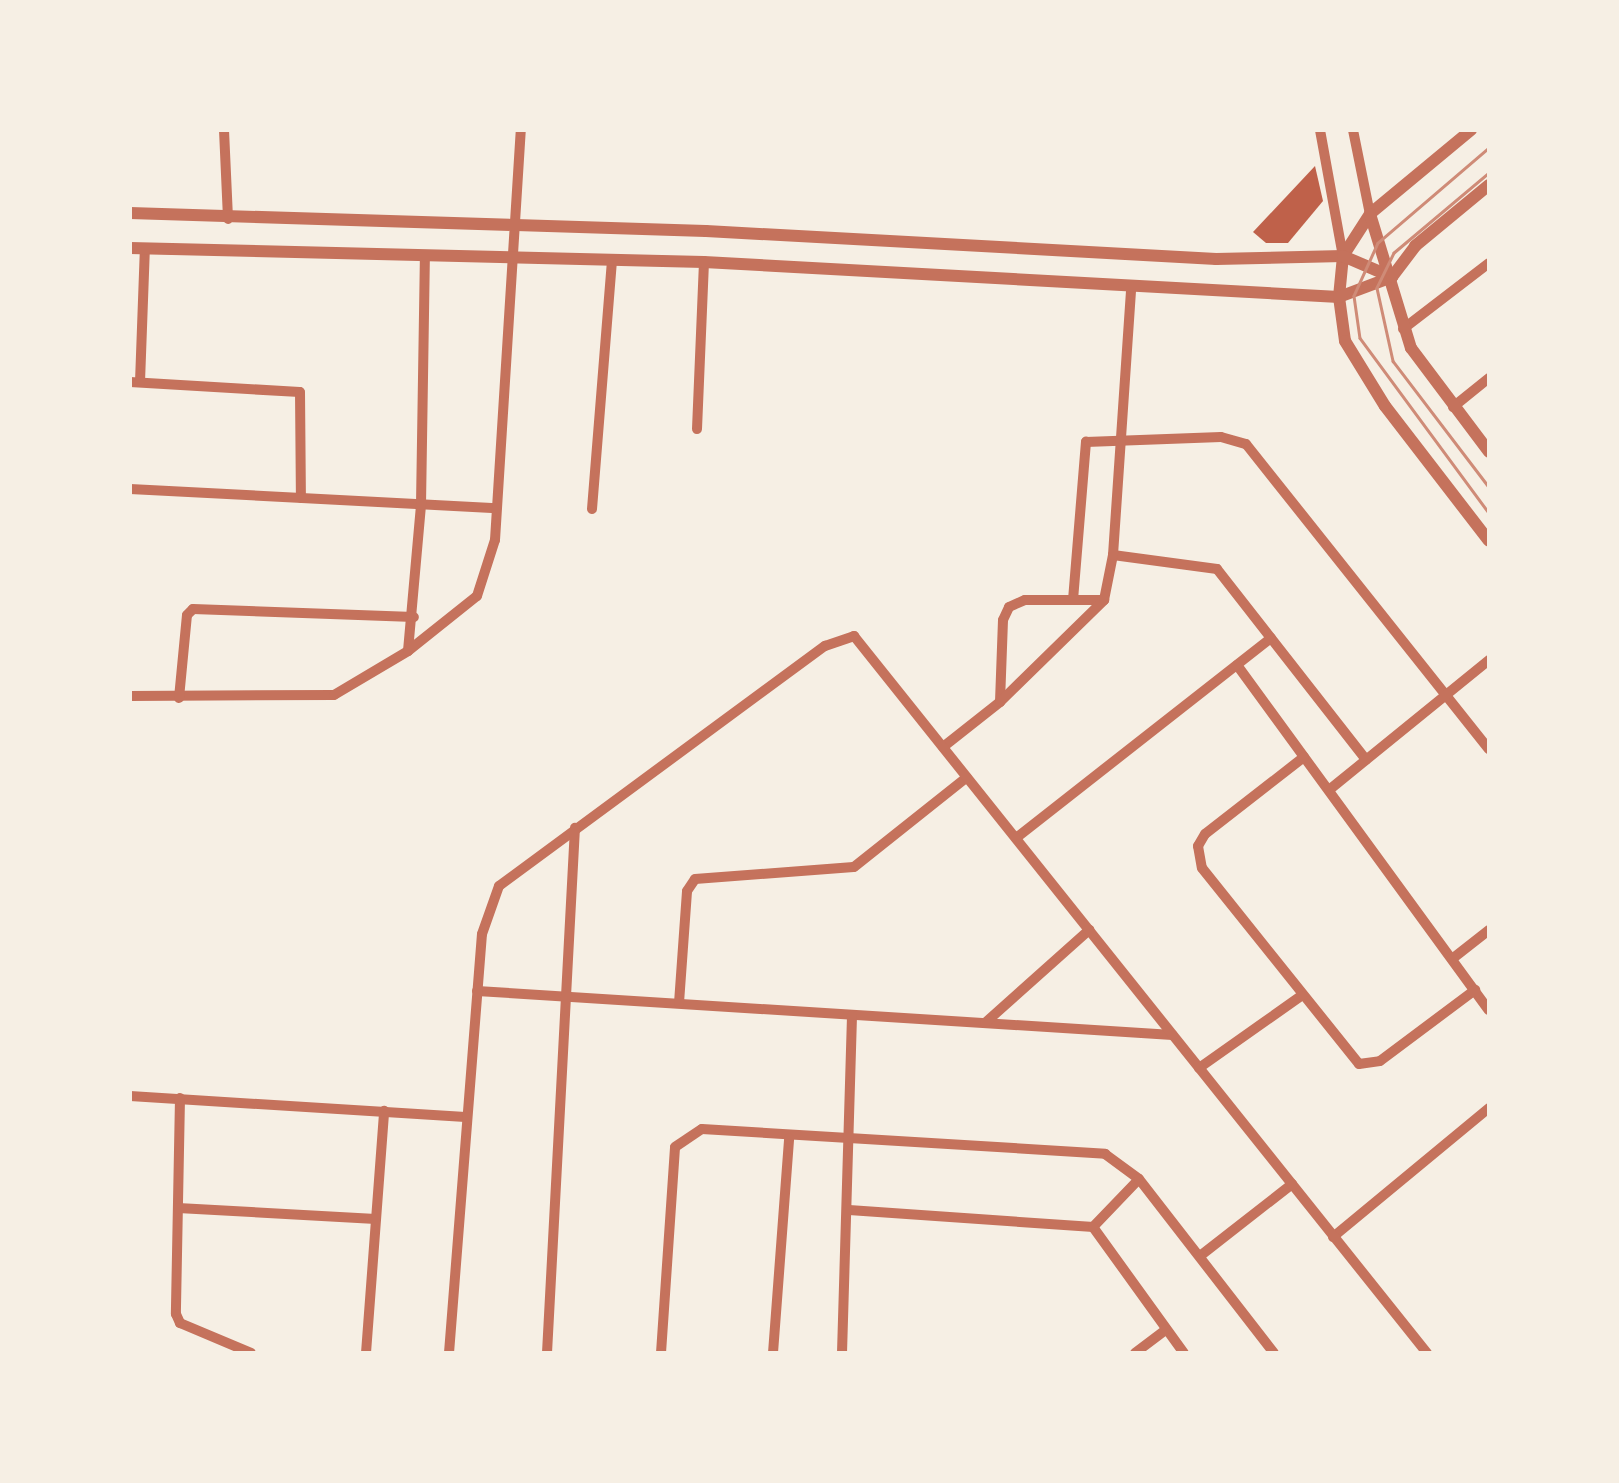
<!DOCTYPE html>
<style>
body{margin:0}
#map{position:relative;width:1619px;height:1483px;overflow:hidden;background:#f6efe4;font-family:"Titillium Web",sans-serif}
div>[style]{position:absolute}
.building>*{inset:0;background:#bf614a}
.minor>*{height:10px;margin:-5px;padding:0 5px;transform-origin:5px;border-radius:5px;background:#c5725c}
.tertiary>*{height:12px;margin:-6px;padding:0 6px;transform-origin:6px;border-radius:6px;background:#c5725c}
.tram>*{height:2.5px;margin:-1.25px;padding:0 1.25px;transform-origin:1.25px;border-radius:1.25px;background:#cf8b77}
span{translate:-50% -50%;white-space:nowrap;text-align:center;line-height:1.15;-webkit-text-stroke:8px #f6efe4;paint-order:stroke}
.frame{position:absolute;inset:0;border:132px solid #f6efe4;pointer-events:none}
</style>
<div id="map">
<div class="building">
<i style="clip-path:polygon(1315px 166px,1323px 201px,1288px 243px,1266px 243px,1253px 232px)"></i>
</div>
<div class="minor">
<i style="left:224px;top:130px;width:89px;rotate:87.4deg"></i>
<i style="left:1320px;top:130px;width:128px;rotate:79.7deg"></i>
<i style="left:1353px;top:130px;width:86px;rotate:78.6deg"></i>
<i style="left:1403px;top:329px;width:108px;rotate:-37.5deg"></i>
<i style="left:130px;top:382px;width:170px;rotate:3.4deg"></i>
<i style="left:300px;top:392px;width:106px;rotate:89.5deg"></i>
<i style="left:140px;top:382px;width:134px;rotate:-87.9deg"></i>
<i style="left:1453px;top:407px;width:46px;rotate:-38.9deg"></i>
<i style="left:697px;top:429px;width:167px;rotate:-87.6deg"></i>
<i style="left:130px;top:489px;width:367px;rotate:3deg"></i>
<i style="left:592px;top:509px;width:250px;rotate:-85.4deg"></i>
<i style="left:1113px;top:555px;width:105px;rotate:7.7deg"></i>
<i style="left:1217px;top:569px;width:242px;rotate:52deg"></i>
<i style="left:1073px;top:600px;width:159px;rotate:-85.3deg"></i>
<i style="left:1086px;top:442px;width:135px;rotate:-2.1deg"></i>
<i style="left:1221px;top:437px;width:26px;rotate:16deg"></i>
<i style="left:1246px;top:444px;width:390px;rotate:51.5deg"></i>
<i style="left:408px;top:651px;width:147px;rotate:-84.9deg"></i>
<i style="left:421px;top:505px;width:250px;rotate:-89.1deg"></i>
<i style="left:1237px;top:665px;width:427px;rotate:53.9deg"></i>
<i style="left:130px;top:696px;width:204px;rotate:-0.3deg"></i>
<i style="left:334px;top:695px;width:86px;rotate:-30.7deg"></i>
<i style="left:408px;top:651px;width:88px;rotate:-38.6deg"></i>
<i style="left:477px;top:596px;width:59px;rotate:-72.2deg"></i>
<i style="left:495px;top:540px;width:411px;rotate:-86.4deg"></i>
<i style="left:179px;top:698px;width:83px;rotate:-84.5deg"></i>
<i style="left:187px;top:615px;width:8px;rotate:-45deg"></i>
<i style="left:193px;top:609px;width:221px;rotate:2.1deg"></i>
<i style="left:1000px;top:702px;width:82px;rotate:-87.9deg"></i>
<i style="left:1003px;top:620px;width:14px;rotate:-65deg"></i>
<i style="left:1009px;top:607px;width:17px;rotate:-24deg"></i>
<i style="left:1025px;top:600px;width:79px"></i>
<i style="left:943px;top:747px;width:73px;rotate:-38.3deg"></i>
<i style="left:1000px;top:702px;width:146px;rotate:-44.4deg"></i>
<i style="left:1104px;top:600px;width:46px;rotate:-78.7deg"></i>
<i style="left:1113px;top:555px;width:266px;rotate:-86.1deg"></i>
<i style="left:1304px;top:757px;width:125px;rotate:142.1deg"></i>
<i style="left:1205px;top:834px;width:14px;rotate:120deg"></i>
<i style="left:1198px;top:846px;width:22px;rotate:80deg"></i>
<i style="left:1202px;top:868px;width:251px;rotate:51.3deg"></i>
<i style="left:1359px;top:1064px;width:21px;rotate:-8deg"></i>
<i style="left:1380px;top:1061px;width:119px;rotate:-36.8deg"></i>
<i style="left:1329px;top:790px;width:206px;rotate:-39.1deg"></i>
<i style="left:1016px;top:838px;width:324px;rotate:-38.1deg"></i>
<i style="left:1452px;top:959px;width:47px;rotate:-38.1deg"></i>
<i style="left:477px;top:991px;width:697px;rotate:3.62deg"></i>
<i style="left:679px;top:1003px;width:112px;rotate:-85.9deg"></i>
<i style="left:687px;top:891px;width:14px;rotate:-56deg"></i>
<i style="left:695px;top:879px;width:159px;rotate:-4.3deg"></i>
<i style="left:854px;top:867px;width:144px;rotate:-38.5deg"></i>
<i style="left:985px;top:1023px;width:140px;rotate:-41.8deg"></i>
<i style="left:1199px;top:1068px;width:125px;rotate:-35.2deg"></i>
<i style="left:130px;top:1096px;width:336px;rotate:3.6deg"></i>
<i style="left:180px;top:1098px;width:216px;rotate:91.1deg"></i>
<i style="left:176px;top:1314px;width:10px;rotate:66deg"></i>
<i style="left:180px;top:1323px;width:77px;rotate:22.9deg"></i>
<i style="left:178px;top:1208px;width:198px;rotate:3.2deg"></i>
<i style="left:849px;top:1210px;width:245px;rotate:4deg"></i>
<i style="left:1093px;top:1227px;width:66px;rotate:-46.2deg"></i>
<i style="left:1093px;top:1227px;width:155px;rotate:54.2deg"></i>
<i style="left:1333px;top:1237px;width:202px;rotate:-39.6deg"></i>
<i style="left:1200px;top:1256px;width:117px;rotate:-38deg"></i>
<i style="left:366px;top:1353px;width:243px;rotate:-85.7deg"></i>
<i style="left:449px;top:1353px;width:420px;rotate:-85.5deg"></i>
<i style="left:482px;top:934px;width:51px;rotate:-70.5deg"></i>
<i style="left:499px;top:886px;width:405px;rotate:-36.4deg"></i>
<i style="left:825px;top:646px;width:31px;rotate:-19deg"></i>
<i style="left:854px;top:636px;width:918px;rotate:51.37deg"></i>
<i style="left:547px;top:1353px;width:526px;rotate:-86.95deg"></i>
<i style="left:661px;top:1353px;width:206px;rotate:-86.1deg"></i>
<i style="left:675px;top:1147px;width:32px;rotate:-34deg"></i>
<i style="left:702px;top:1129px;width:404px;rotate:3.5deg"></i>
<i style="left:1105px;top:1154px;width:42px;rotate:36.3deg"></i>
<i style="left:1139px;top:1179px;width:220px;rotate:52.2deg"></i>
<i style="left:773px;top:1353px;width:215px;rotate:-85.7deg"></i>
<i style="left:842px;top:1353px;width:338px;rotate:-88.3deg"></i>
<i style="left:1135px;top:1353px;width:39px;rotate:-37deg"></i>
</div>
<div class="tertiary">
<i style="left:1471px;top:130px;width:131px;rotate:140.3deg"></i>
<i style="left:1370px;top:214px;width:50px;rotate:122.7deg"></i>
<i style="left:1343px;top:256px;width:41px;rotate:95.6deg"></i>
<i style="left:1339px;top:297px;width:44px;rotate:82.2deg"></i>
<i style="left:1345px;top:341px;width:76px;rotate:58.4deg"></i>
<i style="left:1385px;top:406px;width:170px;rotate:52.4deg"></i>
<i style="left:130px;top:213px;width:576px;rotate:1.79deg"></i>
<i style="left:706px;top:231px;width:511px;rotate:3.14deg"></i>
<i style="left:1216px;top:259px;width:127px;rotate:-1.4deg"></i>
<i style="left:1343px;top:256px;width:53px;rotate:23.2deg"></i>
<i style="left:1370px;top:214px;width:140px;rotate:73deg"></i>
<i style="left:1411px;top:348px;width:130px;rotate:53.1deg"></i>
<i style="left:130px;top:248px;width:574px;rotate:1.4deg"></i>
<i style="left:704px;top:262px;width:636px;rotate:3.15deg"></i>
<i style="left:1339px;top:297px;width:57px;rotate:-20.7deg"></i>
<i style="left:1392px;top:277px;width:39px;rotate:-53deg"></i>
<i style="left:1415px;top:246px;width:96px;rotate:-39.5deg"></i>
</div>
<div class="tram">
<i style="left:1489px;top:148px;width:146px;rotate:139.4deg"></i>
<i style="left:1378px;top:243px;width:58px;rotate:114.4deg"></i>
<i style="left:1354px;top:296px;width:42px;rotate:81.9deg"></i>
<i style="left:1360px;top:338px;width:217px;rotate:53.6deg"></i>
<i style="left:1489px;top:173px;width:124px;rotate:139.9deg"></i>
<i style="left:1394px;top:253px;width:39px;rotate:116deg"></i>
<i style="left:1377px;top:288px;width:75px;rotate:77.6deg"></i>
<i style="left:1393px;top:361px;width:158px;rotate:52.7deg"></i>
</div>
<div class="frame"></div>
</div>
